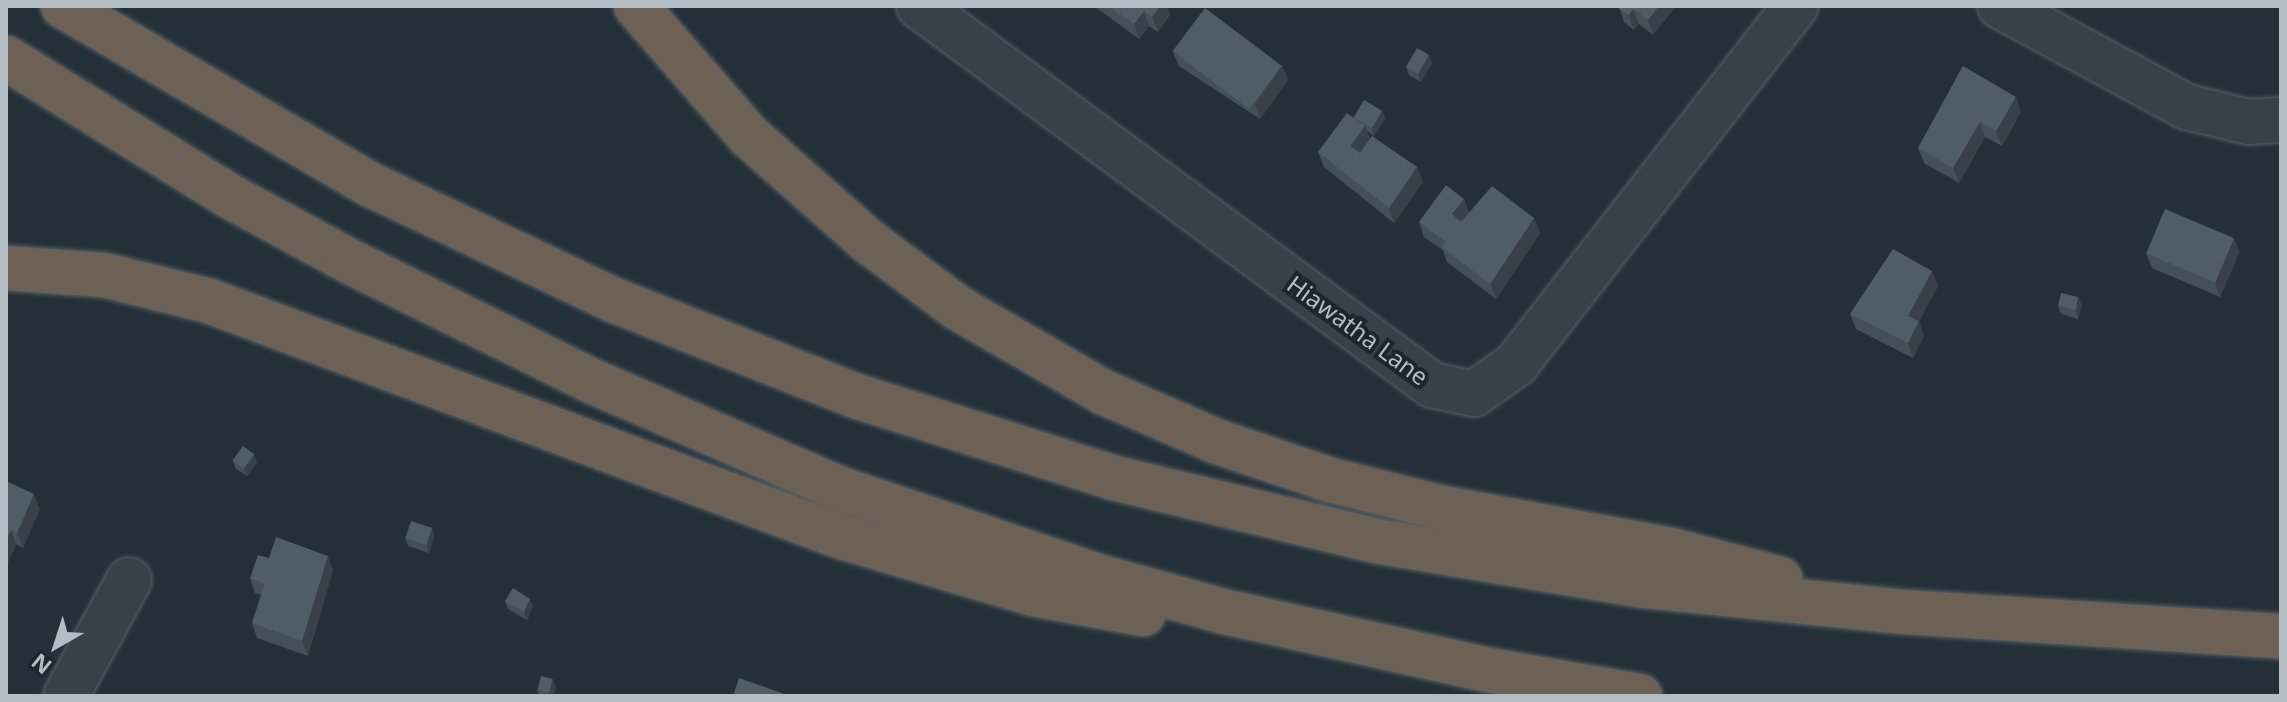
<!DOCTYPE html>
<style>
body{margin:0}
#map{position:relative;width:2287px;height:702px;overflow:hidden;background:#243038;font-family:"Noto Sans",sans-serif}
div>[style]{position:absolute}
.roads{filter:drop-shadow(0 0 2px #555f66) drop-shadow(0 0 2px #555f66)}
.minor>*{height:44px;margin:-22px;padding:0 22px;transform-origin:22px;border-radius:22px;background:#374148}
.motorway>*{height:44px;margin:-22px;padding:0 22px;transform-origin:22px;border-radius:22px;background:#6d6055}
.wall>*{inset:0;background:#445058}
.shaded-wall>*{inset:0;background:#374147}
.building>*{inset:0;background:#4f5d66;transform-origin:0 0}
span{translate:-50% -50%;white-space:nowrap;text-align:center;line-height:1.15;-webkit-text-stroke:8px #1d262d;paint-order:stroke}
.street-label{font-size:24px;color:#b2bdc4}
.frame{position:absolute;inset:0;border:8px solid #b2bdc4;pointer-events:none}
.north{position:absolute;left:16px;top:606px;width:80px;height:80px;-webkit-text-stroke:6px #1d262d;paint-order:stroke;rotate:219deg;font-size:22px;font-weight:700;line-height:32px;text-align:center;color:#b2bdc4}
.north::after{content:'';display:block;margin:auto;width:28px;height:36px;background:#b2bdc4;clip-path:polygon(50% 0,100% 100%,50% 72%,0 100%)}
</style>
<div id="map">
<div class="roads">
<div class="minor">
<i style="left:919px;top:6px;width:638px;rotate:36.46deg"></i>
<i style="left:1432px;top:385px;width:43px;rotate:12.1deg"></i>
<i style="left:1474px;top:394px;width:52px;rotate:-35.5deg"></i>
<i style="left:1516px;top:364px;width:454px;rotate:-52deg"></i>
<i style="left:2000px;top:6px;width:213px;rotate:28.4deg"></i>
<i style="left:2187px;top:107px;width:64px;rotate:13.6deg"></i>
<i style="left:2249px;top:122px;width:32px;rotate:-4deg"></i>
<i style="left:66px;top:696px;width:132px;rotate:-61.5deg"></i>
</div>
<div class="motorway">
<i style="left:63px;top:6px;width:354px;rotate:30.2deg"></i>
<i style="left:369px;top:184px;width:268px;rotate:25.4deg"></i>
<i style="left:611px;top:299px;width:267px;rotate:21.6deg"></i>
<i style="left:859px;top:397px;width:268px;rotate:17.6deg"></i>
<i style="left:1114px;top:478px;width:269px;rotate:13.5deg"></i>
<i style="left:1376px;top:541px;width:266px;rotate:9.5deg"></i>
<i style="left:1638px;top:585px;width:269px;rotate:5.8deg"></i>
<i style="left:1906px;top:612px;width:376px;rotate:3.7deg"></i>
<i style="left:636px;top:6px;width:171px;rotate:49deg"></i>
<i style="left:748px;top:135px;width:160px;rotate:41.5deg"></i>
<i style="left:868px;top:241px;width:112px;rotate:36.7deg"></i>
<i style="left:958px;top:308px;width:168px;rotate:30.1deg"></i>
<i style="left:1103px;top:392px;width:125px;rotate:23.5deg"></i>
<i style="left:1218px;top:442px;width:118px;rotate:18.7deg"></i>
<i style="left:1330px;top:480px;width:115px;rotate:14deg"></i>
<i style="left:1442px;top:508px;width:232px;rotate:10.4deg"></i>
<i style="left:1670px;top:550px;width:114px;rotate:14.8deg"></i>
<i style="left:6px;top:58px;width:264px;rotate:31.7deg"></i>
<i style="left:231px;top:197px;width:134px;rotate:28.5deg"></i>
<i style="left:349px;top:261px;width:273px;rotate:26.3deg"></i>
<i style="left:594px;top:382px;width:268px;rotate:23.5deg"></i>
<i style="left:840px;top:489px;width:271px;rotate:18.7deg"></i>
<i style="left:1097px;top:576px;width:134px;rotate:15.6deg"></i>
<i style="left:1226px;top:612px;width:273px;rotate:12.5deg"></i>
<i style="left:1493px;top:671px;width:149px;rotate:9.7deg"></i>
<i style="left:6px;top:268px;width:98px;rotate:4.1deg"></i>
<i style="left:104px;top:275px;width:108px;rotate:13.9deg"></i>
<i style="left:209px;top:301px;width:676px;rotate:20.45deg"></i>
<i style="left:842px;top:537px;width:200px;rotate:16.5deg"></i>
<i style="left:1034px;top:594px;width:111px;rotate:10.4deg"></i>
</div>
</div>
<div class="wall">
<i style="clip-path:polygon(1094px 6px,1167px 6px,1170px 15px,1158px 32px,1149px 26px,1139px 39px)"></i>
<i style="clip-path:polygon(1619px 6px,1676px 6px,1653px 35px,1639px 24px,1634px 30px,1624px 22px)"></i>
<i style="clip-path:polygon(1173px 52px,1282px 65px,1288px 80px,1260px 119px,1179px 66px)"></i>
<i style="clip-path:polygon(1432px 63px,1421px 82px,1409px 75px,1406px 67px)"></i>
<i style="clip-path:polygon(1963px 66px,2021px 112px,2002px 146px,1985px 137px,1959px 183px,1924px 163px,1918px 148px)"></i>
<i style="clip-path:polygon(1382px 111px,1385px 119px,1374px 136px,1367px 131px,1370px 139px,1417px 167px,1423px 182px,1394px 223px,1324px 167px,1318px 152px,1354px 118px)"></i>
<i style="clip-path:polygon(1464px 199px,1469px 213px,1534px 218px,1540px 233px,1496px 299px,1447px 262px,1443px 250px,1424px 237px,1419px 222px)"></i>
<i style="clip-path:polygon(2234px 238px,2239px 253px,2220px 297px,2152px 268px,2146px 253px)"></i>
<i style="clip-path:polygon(1932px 271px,1938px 286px,1919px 321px,1924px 336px,1913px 358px,1856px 329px,1850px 314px)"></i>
<i style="clip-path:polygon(2082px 305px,2078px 319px,2061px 314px,2058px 306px)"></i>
<i style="clip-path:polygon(233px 461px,257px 462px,247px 476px,236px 469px)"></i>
<i style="clip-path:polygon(6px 481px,40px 509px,23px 548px,16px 544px,6px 567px)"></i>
<i style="clip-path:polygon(432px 528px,434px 536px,429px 553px,408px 546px,405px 538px)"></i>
<i style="clip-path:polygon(269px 558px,333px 570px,308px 656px,257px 638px,252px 623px,261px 595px,255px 593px,250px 578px)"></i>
<i style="clip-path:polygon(505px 601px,533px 606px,527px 620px,508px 609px)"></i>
<i style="clip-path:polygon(556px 687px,553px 696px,539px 696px,537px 689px)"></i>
</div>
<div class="shaded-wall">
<i style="clip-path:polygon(1160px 6px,1167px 6px,1170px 15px,1158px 32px,1152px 17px)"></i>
<i style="clip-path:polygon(1659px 6px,1676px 6px,1653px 35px,1648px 20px)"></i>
<i style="clip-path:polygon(1633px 9px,1639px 24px,1634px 30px,1629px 15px)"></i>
<i style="clip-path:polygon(1144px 11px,1149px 26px,1139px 39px,1134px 24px)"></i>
<i style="clip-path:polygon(1429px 55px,1432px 63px,1421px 82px,1418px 74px)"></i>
<i style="clip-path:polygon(1282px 65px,1288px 80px,1260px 119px,1255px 104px)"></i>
<i style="clip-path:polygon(2016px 97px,2021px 112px,2002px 146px,1996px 131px)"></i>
<i style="clip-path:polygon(1382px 111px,1385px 119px,1374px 136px,1372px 128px)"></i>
<i style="clip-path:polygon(1980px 122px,1985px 137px,1959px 183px,1953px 168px)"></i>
<i style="clip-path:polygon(1365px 126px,1370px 141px,1356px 161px,1350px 146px)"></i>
<i style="clip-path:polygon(1417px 167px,1423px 182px,1394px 223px,1389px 208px)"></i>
<i style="clip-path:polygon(1464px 199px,1469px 213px,1457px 229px,1452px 214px)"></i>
<i style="clip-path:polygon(1534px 218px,1540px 233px,1496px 299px,1490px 284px)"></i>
<i style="clip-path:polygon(2234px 238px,2239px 253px,2220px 297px,2215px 282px)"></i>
<i style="clip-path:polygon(1932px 271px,1938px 286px,1914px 331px,1908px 316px)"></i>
<i style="clip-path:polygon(2079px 297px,2082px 305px,2078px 319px,2076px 311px)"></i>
<i style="clip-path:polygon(1919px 321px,1924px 336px,1913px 358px,1908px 343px)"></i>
<i style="clip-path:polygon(254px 454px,257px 462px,247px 476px,244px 468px)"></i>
<i style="clip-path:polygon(34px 494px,40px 509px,23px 548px,17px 533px)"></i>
<i style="clip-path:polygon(432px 528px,434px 536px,429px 553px,426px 545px)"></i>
<i style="clip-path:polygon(11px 530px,16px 544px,6px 567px,6px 540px)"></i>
<i style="clip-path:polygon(328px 556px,333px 570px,308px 656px,302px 641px)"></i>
<i style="clip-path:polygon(530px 599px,533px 606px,527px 620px,524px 612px)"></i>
<i style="clip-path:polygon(553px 679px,556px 687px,553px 696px,549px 696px,548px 693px)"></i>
</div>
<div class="building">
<i style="clip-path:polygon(1108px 6px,1160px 6px,1152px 17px,1144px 11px,1134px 24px)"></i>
<i style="clip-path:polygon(1619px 6px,1659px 6px,1648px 20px,1633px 9px,1629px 15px,1618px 8px)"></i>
<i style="left:1205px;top:8px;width:96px;height:54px;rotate:37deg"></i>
<i style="left:1417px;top:48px;width:14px;height:22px;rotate:30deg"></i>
<i style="clip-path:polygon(1963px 66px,2016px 97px,1996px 131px,1980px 122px,1953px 168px,1918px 148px)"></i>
<i style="left:1364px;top:100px;width:21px;height:20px;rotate:31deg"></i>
<i style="clip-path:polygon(1347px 113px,1365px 126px,1350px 146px,1360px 153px,1372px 136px,1417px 167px,1389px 208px,1318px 152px)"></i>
<i style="clip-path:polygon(1446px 185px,1464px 199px,1452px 214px,1461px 222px,1492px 186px,1534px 218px,1490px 284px,1442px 247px,1446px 242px,1419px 222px)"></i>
<i style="left:2165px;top:209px;width:75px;height:48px;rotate:23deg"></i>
<i style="clip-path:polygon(1893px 249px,1932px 271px,1908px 316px,1919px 321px,1908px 343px,1850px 314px)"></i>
<i style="left:2061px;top:293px;width:18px;height:13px;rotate:13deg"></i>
<i style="left:243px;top:446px;width:14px;height:18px;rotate:36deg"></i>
<i style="clip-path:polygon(6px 481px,34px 494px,17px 533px,11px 530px,6px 540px)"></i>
<i style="left:411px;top:521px;width:22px;height:18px;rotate:18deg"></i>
<i style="clip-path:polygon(276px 537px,328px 556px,302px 641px,252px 623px,265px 584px,250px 578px,258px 555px,269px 558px)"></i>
<i style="clip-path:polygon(513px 588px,530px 599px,524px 612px,505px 601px)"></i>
<i style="left:541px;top:676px;width:12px;height:14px;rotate:14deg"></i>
<i style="clip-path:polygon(739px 678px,790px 696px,733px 696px)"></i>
</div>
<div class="street-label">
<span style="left:1358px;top:330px;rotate:36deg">Hiawatha Lane</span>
</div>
<div class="frame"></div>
<div class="north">N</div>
</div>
